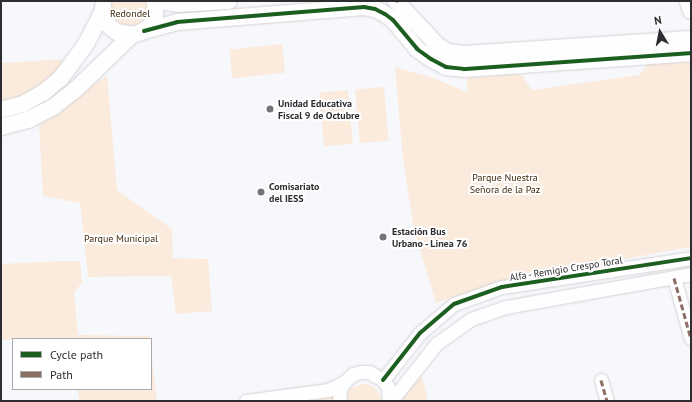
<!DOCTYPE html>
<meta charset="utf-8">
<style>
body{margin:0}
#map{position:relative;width:692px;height:402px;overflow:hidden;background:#f7f8fc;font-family:"PT Sans",sans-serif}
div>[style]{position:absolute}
.green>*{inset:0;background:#fbebdd;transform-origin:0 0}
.roads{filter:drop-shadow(0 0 1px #d2d3d7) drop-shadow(0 0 1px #d2d3d7)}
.minor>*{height:13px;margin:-6.5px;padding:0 6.5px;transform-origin:6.5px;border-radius:6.5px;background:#fefeff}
.tertiary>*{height:16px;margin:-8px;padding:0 8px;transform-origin:8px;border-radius:8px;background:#fefeff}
.quiet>*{height:3px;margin-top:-1.5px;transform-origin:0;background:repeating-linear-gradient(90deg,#8d6e63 0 6px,transparent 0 9px)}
.cycleway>*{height:4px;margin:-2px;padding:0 2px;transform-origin:2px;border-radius:2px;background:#1b5e20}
.dots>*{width:11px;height:11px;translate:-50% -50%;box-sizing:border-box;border:2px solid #fff;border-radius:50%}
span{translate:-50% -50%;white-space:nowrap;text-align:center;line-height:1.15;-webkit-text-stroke:4px #fff;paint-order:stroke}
.park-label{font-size:10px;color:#41280b}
.poi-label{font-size:10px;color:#2e2e32;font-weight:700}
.left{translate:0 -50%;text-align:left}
.street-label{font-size:10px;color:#2e2e32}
.frame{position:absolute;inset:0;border:2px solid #2e2e32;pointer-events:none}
.legend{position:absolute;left:12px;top:338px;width:140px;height:52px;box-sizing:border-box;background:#fff;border:1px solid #ababad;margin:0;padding:5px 7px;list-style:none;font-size:12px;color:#2e2e32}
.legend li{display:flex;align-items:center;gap:8px;height:20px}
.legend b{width:20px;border:1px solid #ababad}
.north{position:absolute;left:640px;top:12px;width:40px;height:40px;-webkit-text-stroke:3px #fff;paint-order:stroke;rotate:350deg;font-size:11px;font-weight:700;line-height:16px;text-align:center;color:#2e2e32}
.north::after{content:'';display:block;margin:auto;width:14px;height:18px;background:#2e2e32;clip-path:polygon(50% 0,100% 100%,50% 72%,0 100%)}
</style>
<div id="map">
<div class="green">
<i style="clip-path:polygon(112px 1px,147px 1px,148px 12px,142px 22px,136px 25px,124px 26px,114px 18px,111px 12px)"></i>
<i style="left:282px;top:44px;width:29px;height:53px;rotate:84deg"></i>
<i style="clip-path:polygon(68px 59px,52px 83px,1px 105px,1px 63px)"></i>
<i style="clip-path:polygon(691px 60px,691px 247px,504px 281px,436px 303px,414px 230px,403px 160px,395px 67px,433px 78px,467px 92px,467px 78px,521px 74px,532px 90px,639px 75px,648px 64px)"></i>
<i style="clip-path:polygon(107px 75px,117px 190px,172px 229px,173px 258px,208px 259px,212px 311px,176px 314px,171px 276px,88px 277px,80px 203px,43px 196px,39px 124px)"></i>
<i style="left:384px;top:87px;width:54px;height:29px;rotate:85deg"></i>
<i style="left:348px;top:90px;width:54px;height:29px;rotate:85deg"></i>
<i style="clip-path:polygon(61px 261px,80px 261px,82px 283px,74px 292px,78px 335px,149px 336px,149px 339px,1px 340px,1px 264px)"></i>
<i style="clip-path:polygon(151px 352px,157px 401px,80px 401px,77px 389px,151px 389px)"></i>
<i style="clip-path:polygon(422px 376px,428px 401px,400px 401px,414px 384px)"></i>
<i style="clip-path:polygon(362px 384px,367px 384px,377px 389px,382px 401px,346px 401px,348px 393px,351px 388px)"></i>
<i style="clip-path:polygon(333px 394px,334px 401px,306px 401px,307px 399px)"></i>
</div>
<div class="roads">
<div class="minor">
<i style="left:674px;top:278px;width:63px;rotate:74.4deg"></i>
<i style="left:383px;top:380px;width:60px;rotate:-51.8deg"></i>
<i style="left:420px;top:333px;width:45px;rotate:-40.5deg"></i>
<i style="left:454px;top:304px;width:51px;rotate:-19.5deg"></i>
<i style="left:502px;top:287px;width:191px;rotate:-8.7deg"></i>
<i style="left:601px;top:380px;width:22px;rotate:74deg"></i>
<i style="left:246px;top:401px;width:83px;rotate:-7.6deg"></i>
<i style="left:328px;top:390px;width:17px;rotate:-25deg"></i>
<i style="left:339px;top:401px;width:12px;rotate:-85deg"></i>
<i style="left:340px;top:389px;width:7px;rotate:-63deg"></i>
<i style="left:343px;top:383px;width:13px;rotate:-42deg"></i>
<i style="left:353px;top:374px;width:8px;rotate:-14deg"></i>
<i style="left:361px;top:372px;width:8px"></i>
<i style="left:369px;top:372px;width:16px;rotate:30deg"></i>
<i style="left:383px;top:380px;width:9px;rotate:54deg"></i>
<i style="left:388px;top:387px;width:14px;rotate:86deg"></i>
<i style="left:391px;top:401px;width:73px;rotate:-51.7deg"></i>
<i style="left:436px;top:344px;width:43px;rotate:-35.5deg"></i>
<i style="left:471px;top:319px;width:37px;rotate:-19deg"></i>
<i style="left:506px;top:307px;width:188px;rotate:-10.1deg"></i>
</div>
<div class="tertiary">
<i style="left:161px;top:1px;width:17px;rotate:10deg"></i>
<i style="left:178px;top:4px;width:51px;rotate:-3.4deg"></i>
<i style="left:396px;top:1px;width:62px;rotate:47deg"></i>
<i style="left:438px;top:46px;width:12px;rotate:31deg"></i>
<i style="left:448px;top:52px;width:16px;rotate:7deg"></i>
<i style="left:464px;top:54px;width:227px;rotate:-3.8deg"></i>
<i style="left:688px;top:1px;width:10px;rotate:73deg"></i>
<i style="left:103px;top:6px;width:13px;rotate:81deg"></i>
<i style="left:105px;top:19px;width:9px;rotate:58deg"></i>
<i style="left:110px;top:27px;width:9px;rotate:36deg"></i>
<i style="left:117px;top:32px;width:15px;rotate:11deg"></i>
<i style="left:132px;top:35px;width:10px;rotate:-17deg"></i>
<i style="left:142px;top:32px;width:11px;rotate:-38deg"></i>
<i style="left:151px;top:25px;width:9px;rotate:-63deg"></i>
<i style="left:155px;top:17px;width:16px;rotate:-90deg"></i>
<i style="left:144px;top:31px;width:34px;rotate:-15deg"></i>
<i style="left:177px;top:22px;width:188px;rotate:-4.6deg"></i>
<i style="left:364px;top:7px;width:11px;rotate:10deg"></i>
<i style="left:375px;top:9px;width:11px;rotate:27deg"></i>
<i style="left:385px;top:14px;width:10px;rotate:37deg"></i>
<i style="left:393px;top:20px;width:38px;rotate:50deg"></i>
<i style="left:417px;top:49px;width:17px;rotate:36deg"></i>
<i style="left:431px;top:59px;width:17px;rotate:28deg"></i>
<i style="left:446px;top:67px;width:18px;rotate:6deg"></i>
<i style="left:464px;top:69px;width:228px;rotate:-4deg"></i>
<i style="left:1px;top:110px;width:23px;rotate:-15deg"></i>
<i style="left:23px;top:104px;width:23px;rotate:-29deg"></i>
<i style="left:43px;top:93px;width:23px;rotate:-40deg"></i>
<i style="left:61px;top:78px;width:42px;rotate:-53.7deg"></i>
<i style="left:86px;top:44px;width:37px;rotate:-63deg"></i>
<i style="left:1px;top:127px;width:28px;rotate:-15deg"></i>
<i style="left:28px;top:120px;width:27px;rotate:-27deg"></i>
<i style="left:52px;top:108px;width:28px;rotate:-38deg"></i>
<i style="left:74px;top:91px;width:81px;rotate:-44deg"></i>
</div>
</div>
<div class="quiet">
<i style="left:397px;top:1px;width:1px;rotate:90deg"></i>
<i style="left:674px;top:278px;width:63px;rotate:74.4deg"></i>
<i style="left:601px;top:380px;width:22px;rotate:74deg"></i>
</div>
<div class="cycleway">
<i style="left:144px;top:31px;width:34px;rotate:-15deg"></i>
<i style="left:177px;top:22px;width:188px;rotate:-4.6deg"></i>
<i style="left:364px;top:7px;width:11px;rotate:10deg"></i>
<i style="left:375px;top:9px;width:11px;rotate:27deg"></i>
<i style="left:385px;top:14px;width:10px;rotate:37deg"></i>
<i style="left:393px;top:20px;width:38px;rotate:50deg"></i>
<i style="left:417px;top:49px;width:17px;rotate:36deg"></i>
<i style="left:431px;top:59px;width:17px;rotate:28deg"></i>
<i style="left:446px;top:67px;width:18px;rotate:6deg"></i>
<i style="left:464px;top:69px;width:228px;rotate:-4deg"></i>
<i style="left:383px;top:380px;width:60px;rotate:-51.8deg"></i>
<i style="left:420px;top:333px;width:45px;rotate:-40.5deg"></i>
<i style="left:454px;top:304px;width:51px;rotate:-19.5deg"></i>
<i style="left:502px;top:287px;width:191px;rotate:-8.7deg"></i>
</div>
<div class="dots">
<i style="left:270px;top:109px;background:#747579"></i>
<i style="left:261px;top:192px;background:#747579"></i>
<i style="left:383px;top:237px;background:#747579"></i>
</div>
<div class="park-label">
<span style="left:130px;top:14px">Redondel</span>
<span style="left:505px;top:183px">Parque Nuestra<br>Señora de la Paz</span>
<span style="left:121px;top:239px">Parque Municipal</span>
</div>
<div class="poi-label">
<span class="left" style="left:278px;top:109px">Unidad Educativa<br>Fiscal 9 de Octubre</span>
<span class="left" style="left:269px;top:192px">Comisariato<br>del IESS</span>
<span class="left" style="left:392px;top:237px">Estación Bus<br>Urbano - Linea 76</span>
</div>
<div class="street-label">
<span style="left:566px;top:269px;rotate:-9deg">Alfa - Remigio Crespo Toral</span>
</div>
<div class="frame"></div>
<ul class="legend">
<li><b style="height:5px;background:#1b5e20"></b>Cycle path</li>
<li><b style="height:5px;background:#8d6e63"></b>Path</li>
</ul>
<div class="north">N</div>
</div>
